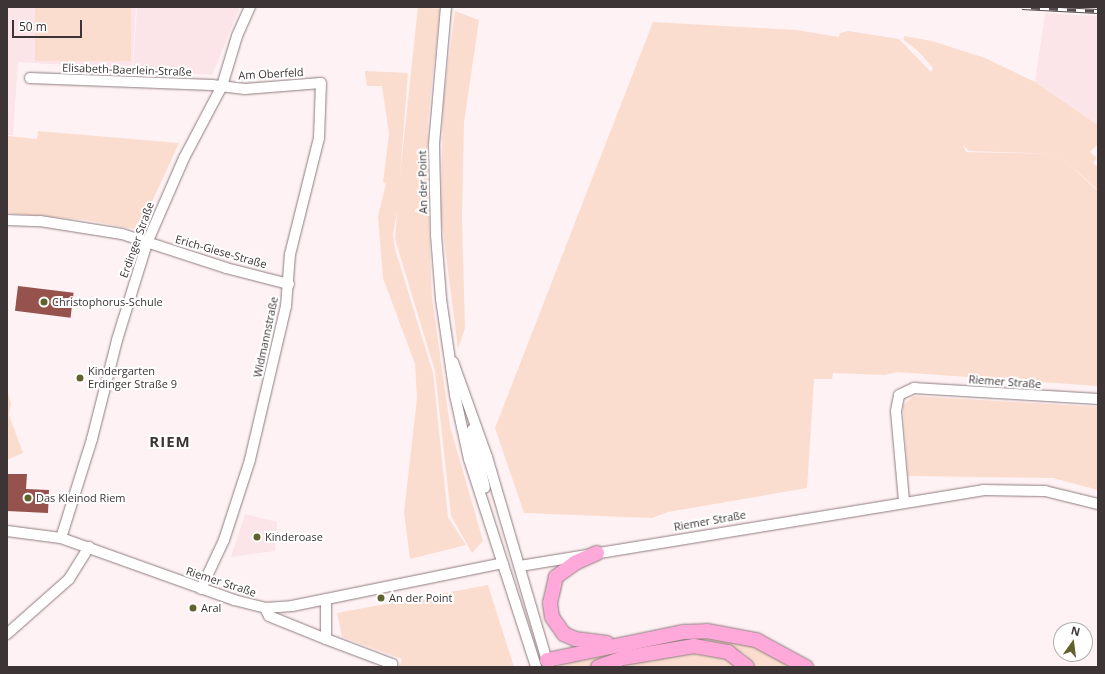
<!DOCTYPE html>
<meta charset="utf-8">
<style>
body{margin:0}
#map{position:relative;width:1105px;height:674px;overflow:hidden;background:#fff2f4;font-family:"Open Sans",sans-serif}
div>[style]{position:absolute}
.built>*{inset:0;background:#fce5e9}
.green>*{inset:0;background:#fbddcf;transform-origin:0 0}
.building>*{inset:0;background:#96524c;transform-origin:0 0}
.roads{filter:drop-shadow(0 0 1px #8e7c7f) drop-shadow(0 0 1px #8e7c7f)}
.minor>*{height:10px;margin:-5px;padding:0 5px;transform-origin:5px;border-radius:5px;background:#fff}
.highway>*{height:14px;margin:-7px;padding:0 7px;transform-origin:7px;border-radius:7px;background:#fea9d9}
.rail>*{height:4.5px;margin-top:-2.25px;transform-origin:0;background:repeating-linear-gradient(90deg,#fff 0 9px,#564d4e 0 18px);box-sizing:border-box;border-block:1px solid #564d4e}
.dots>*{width:11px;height:11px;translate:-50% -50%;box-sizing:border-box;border:2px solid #fff;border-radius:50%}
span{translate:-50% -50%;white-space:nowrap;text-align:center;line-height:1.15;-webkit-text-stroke:4px #fff;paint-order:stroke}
.street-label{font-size:11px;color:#3c3435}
.poi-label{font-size:11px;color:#3c3435}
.left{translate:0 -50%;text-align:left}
.district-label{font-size:15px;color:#3c3435;font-weight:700;letter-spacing:1px}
.frame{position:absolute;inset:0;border:8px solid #3c3435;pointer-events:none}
.north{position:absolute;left:1053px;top:622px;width:40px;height:40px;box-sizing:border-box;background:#fff;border:1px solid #b1aeae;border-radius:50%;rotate:14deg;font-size:11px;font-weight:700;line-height:16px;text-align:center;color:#3c3435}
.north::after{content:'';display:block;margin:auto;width:14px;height:18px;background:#61612e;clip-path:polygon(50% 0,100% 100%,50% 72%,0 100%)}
.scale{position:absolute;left:12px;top:20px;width:70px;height:18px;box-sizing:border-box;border:2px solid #3c3435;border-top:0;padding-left:5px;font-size:12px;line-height:14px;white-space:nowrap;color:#3c3435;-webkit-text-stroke:3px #fff;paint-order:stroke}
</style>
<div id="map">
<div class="built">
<i style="clip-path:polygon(7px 7px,136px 7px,132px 69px,18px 62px,13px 135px,7px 135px)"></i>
<i style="clip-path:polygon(137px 7px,240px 7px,212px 75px,133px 70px)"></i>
<i style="clip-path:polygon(1045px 13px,1098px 16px,1098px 125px,1035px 82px)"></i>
<i style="clip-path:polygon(245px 514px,277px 522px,275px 551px,231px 557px)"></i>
</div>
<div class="green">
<i style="left:35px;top:7px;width:96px;height:54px"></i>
<i style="clip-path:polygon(418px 7px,440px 9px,428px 120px,427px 178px,432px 297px,450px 426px,483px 541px,472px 553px,451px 516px,435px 371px,395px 239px,397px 211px,393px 235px,395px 249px,433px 373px,448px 517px,466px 545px,410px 559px,404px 512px,417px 398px,415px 364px,383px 278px,378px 216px,386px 184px,383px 182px,389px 134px,382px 86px,367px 86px,365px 71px,408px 73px,400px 175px)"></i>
<i style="clip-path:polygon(455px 11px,479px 20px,464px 123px,462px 217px,465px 328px,458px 349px,441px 216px,443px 103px)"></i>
<i style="clip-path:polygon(evenodd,653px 22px,796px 30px,839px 37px,840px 33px,848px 31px,899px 39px,931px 72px,933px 68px,918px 51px,904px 40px,904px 36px,932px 41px,985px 58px,1035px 82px,1098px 125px,1098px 144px,1090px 152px,1097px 158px,1093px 163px,1098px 167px,1098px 190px,1058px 154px,1098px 191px,1098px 386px,897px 372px,885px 375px,833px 373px,832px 379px,814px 379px,807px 488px,668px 512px,652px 518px,524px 513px,495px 428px,653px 22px,963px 145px,969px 151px,1057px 154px,966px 152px,963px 145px)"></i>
<i style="clip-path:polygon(38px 131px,179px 143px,139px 230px,85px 220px,7px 213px,7px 136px,37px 139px)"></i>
<i style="clip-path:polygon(7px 390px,11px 403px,9px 415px,23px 453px,7px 460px)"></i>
<i style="clip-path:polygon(913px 396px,1098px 407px,1098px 490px,1053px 478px,908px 476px,903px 406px)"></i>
<i style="clip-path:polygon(488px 585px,514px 667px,399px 667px,402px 659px,342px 637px,337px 613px)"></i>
<i style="clip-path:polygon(719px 638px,748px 643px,796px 667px,755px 667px,744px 653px,705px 640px,596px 662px,590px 667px,557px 667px,563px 663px,684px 640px)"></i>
<i style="clip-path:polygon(701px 652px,723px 654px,740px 667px,613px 667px,643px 660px,652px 662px,663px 656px)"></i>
</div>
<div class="building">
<i style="left:18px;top:286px;width:56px;height:25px;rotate:7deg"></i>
<i style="clip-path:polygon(7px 474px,27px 474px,26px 489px,49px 490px,48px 513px,7px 511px)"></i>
</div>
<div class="roads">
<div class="minor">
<i style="left:446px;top:7px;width:139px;rotate:95deg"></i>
<i style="left:434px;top:145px;width:90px;rotate:88.7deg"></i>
<i style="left:436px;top:235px;width:64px;rotate:85.5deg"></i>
<i style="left:441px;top:299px;width:97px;rotate:81.7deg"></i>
<i style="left:455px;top:395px;width:66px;rotate:77.7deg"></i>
<i style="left:469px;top:459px;width:219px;rotate:72.1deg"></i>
<i style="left:30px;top:78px;width:182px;rotate:2.2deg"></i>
<i style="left:212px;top:85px;width:33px;rotate:7deg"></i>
<i style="left:245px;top:89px;width:76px;rotate:-4.5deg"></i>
<i style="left:321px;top:83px;width:55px;rotate:92.1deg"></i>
<i style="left:319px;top:138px;width:120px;rotate:104deg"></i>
<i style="left:290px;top:254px;width:52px;rotate:94.4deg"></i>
<i style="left:286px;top:306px;width:158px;rotate:103.2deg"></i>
<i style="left:250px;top:460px;width:84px;rotate:108deg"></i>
<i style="left:224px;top:540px;width:54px;rotate:115.1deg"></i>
<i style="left:7px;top:220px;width:33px;rotate:2deg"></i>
<i style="left:40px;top:221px;width:83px;rotate:9deg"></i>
<i style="left:122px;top:234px;width:109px;rotate:18.1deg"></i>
<i style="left:226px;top:268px;width:65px;rotate:14.3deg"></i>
<i style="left:453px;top:362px;width:101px;rotate:70.3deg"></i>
<i style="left:487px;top:457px;width:219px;rotate:73.6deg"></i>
<i style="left:472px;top:430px;width:59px;rotate:77.4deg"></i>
<i style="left:904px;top:501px;width:90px;rotate:-95.1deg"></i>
<i style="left:896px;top:411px;width:16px;rotate:-79deg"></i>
<i style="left:899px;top:395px;width:17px;rotate:-25deg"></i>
<i style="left:914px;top:388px;width:184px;rotate:3.4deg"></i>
<i style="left:7px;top:531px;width:54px;rotate:7.4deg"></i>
<i style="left:61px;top:538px;width:184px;rotate:19.7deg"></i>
<i style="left:234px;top:600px;width:32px;rotate:14deg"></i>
<i style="left:265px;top:608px;width:27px;rotate:-4deg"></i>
<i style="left:292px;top:606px;width:215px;rotate:-11.5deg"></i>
<i style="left:61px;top:538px;width:104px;rotate:-72.6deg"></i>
<i style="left:92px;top:439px;width:102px;rotate:-75.8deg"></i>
<i style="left:117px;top:340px;width:102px;rotate:-72.8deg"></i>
<i style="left:147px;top:243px;width:93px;rotate:-66.5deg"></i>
<i style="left:184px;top:158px;width:81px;rotate:-62.2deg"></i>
<i style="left:222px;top:86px;width:52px;rotate:-73.3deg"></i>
<i style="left:237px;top:36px;width:32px;rotate:-66deg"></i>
<i style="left:520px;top:566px;width:469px;rotate:-9.3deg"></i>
<i style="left:983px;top:490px;width:62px;rotate:0.9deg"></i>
<i style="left:1045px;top:491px;width:55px;rotate:13.8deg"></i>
<i style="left:326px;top:599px;width:40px;rotate:90deg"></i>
<i style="left:326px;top:639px;width:71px;rotate:20.7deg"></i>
<i style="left:392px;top:664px;width:3px;rotate:90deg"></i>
<i style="left:265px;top:608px;width:9px;rotate:63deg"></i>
<i style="left:269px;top:616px;width:61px;rotate:22deg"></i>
<i style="left:7px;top:634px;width:83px;rotate:-41.6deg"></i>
<i style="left:69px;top:579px;width:38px;rotate:-58deg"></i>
</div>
<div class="highway">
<i style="left:597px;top:553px;width:24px;rotate:156deg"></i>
<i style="left:575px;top:563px;width:24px;rotate:144deg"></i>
<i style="left:556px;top:577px;width:27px;rotate:103deg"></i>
<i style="left:550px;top:603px;width:14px;rotate:82deg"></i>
<i style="left:552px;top:617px;width:21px;rotate:55deg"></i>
<i style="left:564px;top:634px;width:12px;rotate:24deg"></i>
<i style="left:575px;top:639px;width:32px;rotate:7deg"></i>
<i style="left:547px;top:660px;width:140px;rotate:-11.6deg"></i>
<i style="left:684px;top:632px;width:23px;rotate:-2deg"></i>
<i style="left:707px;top:631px;width:50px;rotate:10.4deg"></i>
<i style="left:756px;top:640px;width:57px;rotate:28.4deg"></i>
<i style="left:598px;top:667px;width:27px;rotate:-20deg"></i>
<i style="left:623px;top:658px;width:72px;rotate:-9.6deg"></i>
<i style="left:694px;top:646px;width:35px;rotate:10deg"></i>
<i style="left:728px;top:652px;width:24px;rotate:38deg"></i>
</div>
</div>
<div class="rail">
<i style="left:1022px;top:7px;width:76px;rotate:3deg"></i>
</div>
<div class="dots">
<i style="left:44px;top:302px;background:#61612e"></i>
<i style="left:80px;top:378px;background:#61612e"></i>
<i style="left:28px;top:498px;background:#61612e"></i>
<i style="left:257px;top:537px;background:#61612e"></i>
<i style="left:381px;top:598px;background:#61612e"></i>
<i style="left:193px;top:608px;background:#61612e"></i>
</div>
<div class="street-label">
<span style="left:127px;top:70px;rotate:2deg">Elisabeth-Baerlein-Straße</span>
<span style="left:271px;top:74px;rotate:-3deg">Am Oberfeld</span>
<span style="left:423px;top:182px;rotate:-91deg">An der Point</span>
<span style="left:137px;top:240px;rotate:-70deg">Erdinger Straße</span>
<span style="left:221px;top:252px;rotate:16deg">Erich-Giese-Straße</span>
<span style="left:266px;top:337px;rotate:-78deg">Widmannstraße</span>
<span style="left:1005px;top:382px;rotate:4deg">Riemer Straße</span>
<span style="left:710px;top:521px;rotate:-10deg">Riemer Straße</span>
<span style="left:221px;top:582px;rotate:18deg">Riemer Straße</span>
</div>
<div class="poi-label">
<span class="left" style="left:52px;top:302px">Christophorus-Schule</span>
<span class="left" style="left:88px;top:378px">Kindergarten<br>Erdinger Straße 9</span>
<span class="left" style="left:36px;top:498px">Das Kleinod Riem</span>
<span class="left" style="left:265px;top:537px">Kinderoase</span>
<span class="left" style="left:389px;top:598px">An der Point</span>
<span class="left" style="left:201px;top:608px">Aral</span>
</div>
<div class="district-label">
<span style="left:170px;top:442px">RIEM</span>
</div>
<div class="frame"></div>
<div class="north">N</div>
<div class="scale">50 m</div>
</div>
